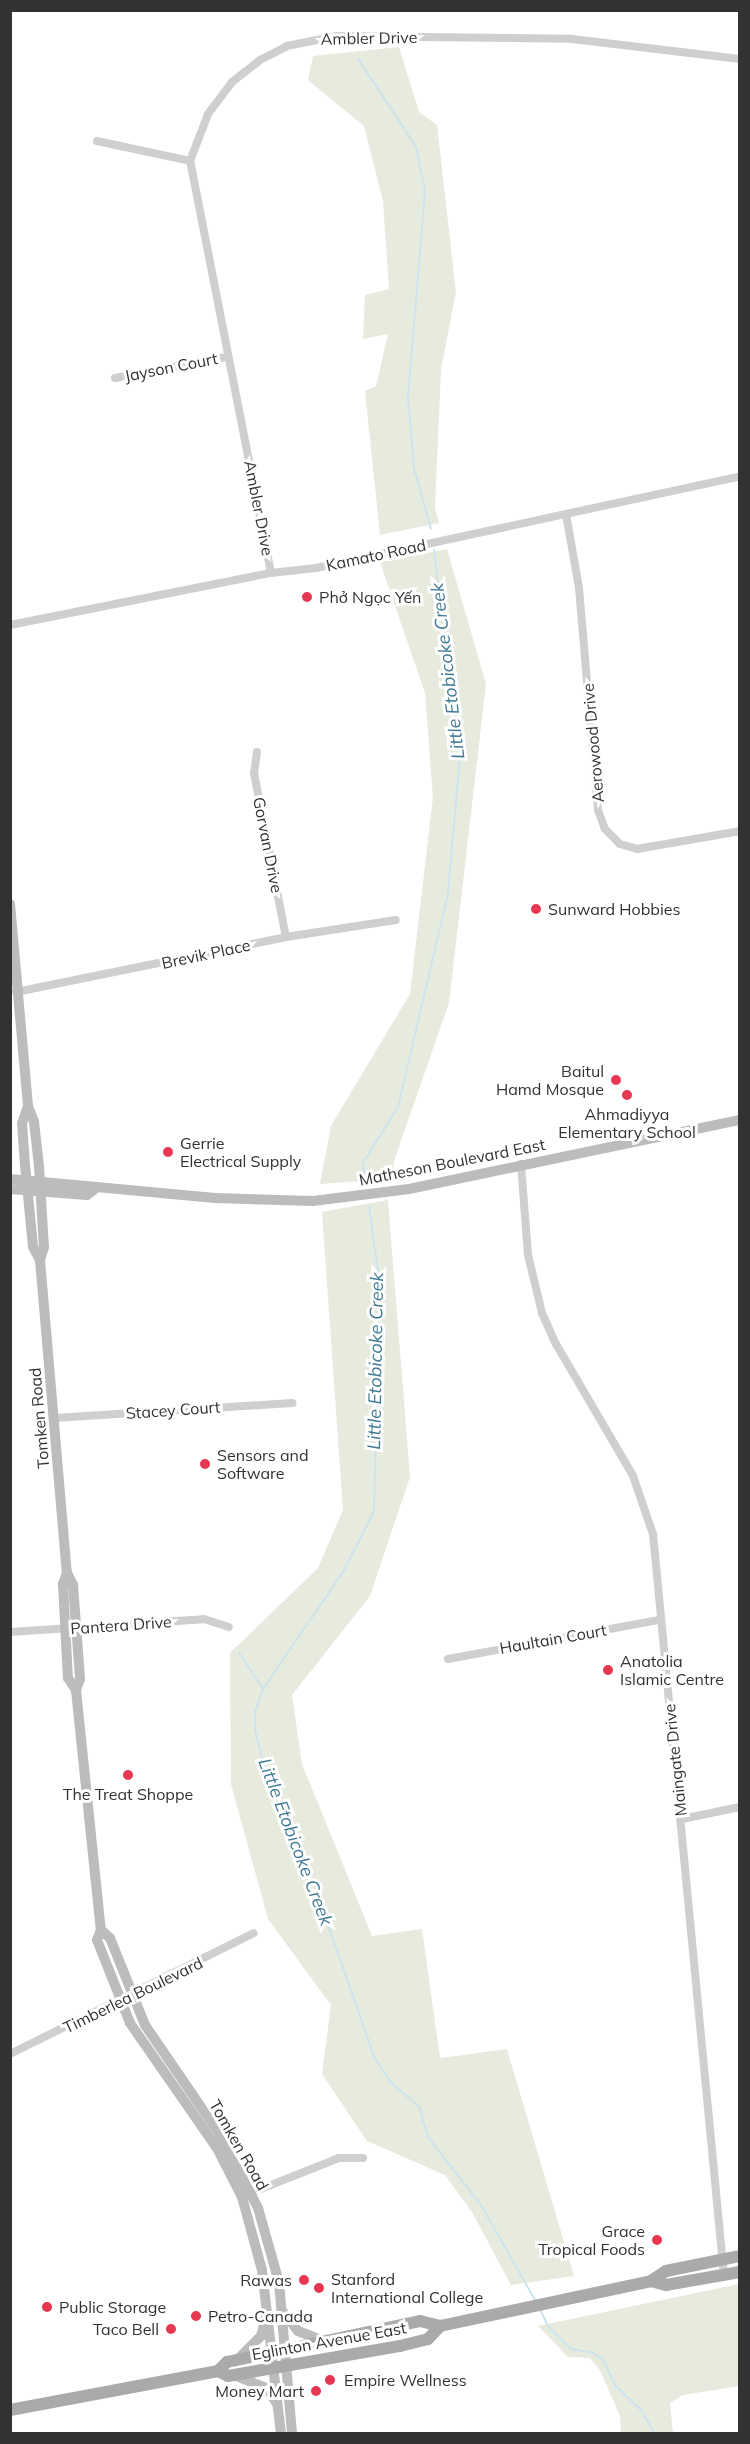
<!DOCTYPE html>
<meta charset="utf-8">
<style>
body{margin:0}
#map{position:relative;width:750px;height:2444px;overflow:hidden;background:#fff;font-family:Mulish,sans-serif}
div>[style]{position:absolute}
.green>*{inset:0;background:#e6ebdd}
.stream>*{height:2px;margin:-1px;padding:0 1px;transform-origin:1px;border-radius:1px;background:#cde3ed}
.street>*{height:8px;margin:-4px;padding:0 4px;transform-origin:4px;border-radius:4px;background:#cfcfcf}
.secondary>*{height:10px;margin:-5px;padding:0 5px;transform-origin:5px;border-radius:5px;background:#bcbcbc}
.primary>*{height:12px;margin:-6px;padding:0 6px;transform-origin:6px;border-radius:6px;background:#aaa}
.dots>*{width:16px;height:16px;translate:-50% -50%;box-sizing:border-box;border:3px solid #fff;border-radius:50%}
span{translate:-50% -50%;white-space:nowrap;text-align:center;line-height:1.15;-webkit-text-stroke:6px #fff;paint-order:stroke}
.street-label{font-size:16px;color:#323232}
.poi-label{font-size:16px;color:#323232}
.left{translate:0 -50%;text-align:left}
.right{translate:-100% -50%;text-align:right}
.water-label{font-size:18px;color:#3f7995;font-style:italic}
.frame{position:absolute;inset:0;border:12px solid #323232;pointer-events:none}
</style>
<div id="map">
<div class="green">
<i style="clip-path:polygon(399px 47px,419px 112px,437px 125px,456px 292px,441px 369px,435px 508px,439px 523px,380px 535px,365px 391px,376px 386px,388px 334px,363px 339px,365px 295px,389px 289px,383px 201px,364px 126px,308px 80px,313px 56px)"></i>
<i style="clip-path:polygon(447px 549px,486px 684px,449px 1003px,394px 1161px,391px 1179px,320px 1184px,331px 1126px,410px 994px,433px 797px,425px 693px,380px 562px)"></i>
<i style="clip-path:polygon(388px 1200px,410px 1477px,370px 1596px,292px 1695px,302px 1764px,372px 1936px,422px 1929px,440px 2058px,507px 2049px,574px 2276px,511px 2285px,472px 2212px,445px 2175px,367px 2141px,322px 2074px,331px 2005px,268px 1919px,231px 1784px,230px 1653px,318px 1568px,343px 1510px,322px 1212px)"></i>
<i style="clip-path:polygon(739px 2284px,739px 2386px,683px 2395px,670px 2403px,673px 2433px,621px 2433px,620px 2416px,600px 2370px,590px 2358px,568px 2357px,538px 2326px)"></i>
</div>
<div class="stream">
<i style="left:358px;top:59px;width:105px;rotate:56.6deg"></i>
<i style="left:416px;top:147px;width:45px;rotate:78.4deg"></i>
<i style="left:425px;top:191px;width:208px;rotate:94.7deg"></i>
<i style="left:408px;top:398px;width:70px;rotate:85.1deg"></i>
<i style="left:414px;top:468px;width:63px;rotate:74.4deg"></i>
<i style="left:364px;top:1173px;width:10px;rotate:-96deg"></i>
<i style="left:363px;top:1163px;width:66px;rotate:-58deg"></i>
<i style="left:398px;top:1107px;width:220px;rotate:-76.8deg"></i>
<i style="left:448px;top:893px;width:137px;rotate:-85deg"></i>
<i style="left:460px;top:757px;width:209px;rotate:-97.2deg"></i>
<i style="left:369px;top:1207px;width:72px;rotate:82deg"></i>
<i style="left:379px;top:1278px;width:233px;rotate:91.2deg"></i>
<i style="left:374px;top:1511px;width:68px;rotate:116.9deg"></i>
<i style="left:343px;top:1572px;width:142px;rotate:124.4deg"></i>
<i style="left:263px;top:1689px;width:24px;rotate:109deg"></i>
<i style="left:255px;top:1712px;width:18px;rotate:90deg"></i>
<i style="left:255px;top:1730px;width:49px;rotate:75.7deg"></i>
<i style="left:267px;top:1777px;width:51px;rotate:60.9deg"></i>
<i style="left:292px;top:1822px;width:248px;rotate:70.7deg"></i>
<i style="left:374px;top:2056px;width:31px;rotate:58deg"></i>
<i style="left:390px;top:2082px;width:38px;rotate:40deg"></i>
<i style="left:419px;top:2106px;width:32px;rotate:74deg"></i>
<i style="left:428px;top:2137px;width:86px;rotate:52.1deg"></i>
<i style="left:481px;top:2205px;width:112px;rotate:60.4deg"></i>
<i style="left:239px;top:1653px;width:43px;rotate:56.3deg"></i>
<i style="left:540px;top:2309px;width:19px;rotate:65deg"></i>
<i style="left:548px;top:2326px;width:33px;rotate:45deg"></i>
<i style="left:571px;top:2349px;width:22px;rotate:10deg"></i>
<i style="left:593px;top:2353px;width:12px;rotate:35deg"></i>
<i style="left:603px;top:2360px;width:28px;rotate:64deg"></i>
<i style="left:615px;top:2385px;width:36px;rotate:44deg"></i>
<i style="left:641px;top:2410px;width:28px;rotate:60deg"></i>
</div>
<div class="street">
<i style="left:97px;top:141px;width:95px;rotate:12.1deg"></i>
<i style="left:115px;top:378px;width:113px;rotate:-10.7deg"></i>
<i style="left:566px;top:514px;width:75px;rotate:80deg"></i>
<i style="left:579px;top:588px;width:223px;rotate:85.1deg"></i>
<i style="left:598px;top:810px;width:20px;rotate:70deg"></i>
<i style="left:605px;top:829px;width:21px;rotate:45deg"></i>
<i style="left:620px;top:844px;width:18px;rotate:16deg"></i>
<i style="left:637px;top:849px;width:105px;rotate:-9.9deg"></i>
<i style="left:271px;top:573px;width:420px;rotate:-101.1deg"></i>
<i style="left:190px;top:161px;width:50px;rotate:-69deg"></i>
<i style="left:208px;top:114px;width:40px;rotate:-53deg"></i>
<i style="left:232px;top:82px;width:36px;rotate:-38deg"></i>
<i style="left:260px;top:60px;width:30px;rotate:-27deg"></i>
<i style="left:287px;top:46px;width:51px;rotate:-11.3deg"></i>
<i style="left:337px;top:36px;width:235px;rotate:0.7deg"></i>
<i style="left:572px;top:39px;width:169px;rotate:6.8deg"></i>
<i style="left:10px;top:625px;width:266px;rotate:-11.3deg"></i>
<i style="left:271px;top:573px;width:45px;rotate:-6.3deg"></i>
<i style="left:316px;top:568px;width:434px;rotate:-12.2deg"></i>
<i style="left:257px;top:752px;width:21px;rotate:98deg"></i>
<i style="left:254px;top:773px;width:167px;rotate:79deg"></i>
<i style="left:16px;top:992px;width:276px;rotate:-11.5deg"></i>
<i style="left:286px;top:937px;width:111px;rotate:-8.8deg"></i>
<i style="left:521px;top:1164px;width:91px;rotate:85.6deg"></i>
<i style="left:528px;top:1255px;width:60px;rotate:76.4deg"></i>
<i style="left:542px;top:1313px;width:34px;rotate:66deg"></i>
<i style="left:556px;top:1344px;width:153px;rotate:59.7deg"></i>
<i style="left:633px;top:1476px;width:61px;rotate:71deg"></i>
<i style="left:653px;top:1534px;width:745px;rotate:84.53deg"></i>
<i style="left:54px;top:1418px;width:239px;rotate:-3.6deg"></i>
<i style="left:10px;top:1632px;width:194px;rotate:-3.8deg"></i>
<i style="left:204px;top:1619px;width:26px;rotate:18deg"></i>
<i style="left:448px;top:1659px;width:215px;rotate:-10.5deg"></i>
<i style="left:682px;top:1819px;width:59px;rotate:-11.7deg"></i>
<i style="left:10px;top:2054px;width:272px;rotate:-26.4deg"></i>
<i style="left:246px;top:2195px;width:100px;rotate:-21.7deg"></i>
<i style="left:339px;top:2158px;width:24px"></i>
</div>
<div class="secondary">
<i style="left:10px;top:904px;width:203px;rotate:84.9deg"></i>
<i style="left:28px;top:1106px;width:17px;rotate:69deg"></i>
<i style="left:34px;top:1122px;width:44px;rotate:83.5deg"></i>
<i style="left:39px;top:1166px;width:81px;rotate:86.5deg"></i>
<i style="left:44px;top:1247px;width:14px;rotate:107deg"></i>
<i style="left:28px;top:1106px;width:18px;rotate:109deg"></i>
<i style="left:22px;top:1123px;width:42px;rotate:85.9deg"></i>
<i style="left:25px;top:1165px;width:82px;rotate:84.4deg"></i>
<i style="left:33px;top:1247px;width:15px;rotate:62deg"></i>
<i style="left:40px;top:1260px;width:314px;rotate:85.1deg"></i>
<i style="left:67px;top:1573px;width:13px;rotate:63deg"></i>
<i style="left:73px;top:1585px;width:94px;rotate:85.7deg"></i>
<i style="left:80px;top:1679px;width:12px;rotate:110deg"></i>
<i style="left:76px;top:1690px;width:241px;rotate:84.1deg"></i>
<i style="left:101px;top:1930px;width:11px;rotate:112deg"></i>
<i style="left:97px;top:1940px;width:89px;rotate:68.3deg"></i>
<i style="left:130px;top:2023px;width:152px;rotate:55.2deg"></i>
<i style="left:217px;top:2148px;width:55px;rotate:63deg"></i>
<i style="left:242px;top:2197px;width:76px;rotate:74.7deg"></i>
<i style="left:262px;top:2270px;width:165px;rotate:83.4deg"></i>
<i style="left:10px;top:1179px;width:206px;rotate:5.3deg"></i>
<i style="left:215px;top:1198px;width:98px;rotate:1.8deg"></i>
<i style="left:313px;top:1201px;width:97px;rotate:-7.1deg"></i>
<i style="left:409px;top:1189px;width:338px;rotate:-11.8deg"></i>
<i style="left:10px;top:1189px;width:77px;rotate:4.5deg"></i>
<i style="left:87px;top:1195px;width:10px;rotate:-37deg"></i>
<i style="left:67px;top:1573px;width:12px;rotate:110deg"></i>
<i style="left:63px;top:1584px;width:94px;rotate:87deg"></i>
<i style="left:68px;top:1678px;width:14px;rotate:56deg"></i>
<i style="left:101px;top:1930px;width:12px;rotate:42deg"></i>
<i style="left:110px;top:1938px;width:94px;rotate:68.1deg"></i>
<i style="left:145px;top:2025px;width:133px;rotate:55.7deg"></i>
<i style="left:220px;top:2135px;width:82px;rotate:62.5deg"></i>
<i style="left:258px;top:2208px;width:77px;rotate:74.2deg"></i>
<i style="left:279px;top:2282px;width:153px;rotate:85.1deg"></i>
<i style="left:284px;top:2313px;width:23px;rotate:52deg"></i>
<i style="left:298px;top:2331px;width:31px;rotate:21deg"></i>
<i style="left:238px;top:2359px;width:33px;rotate:-45deg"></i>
<i style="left:261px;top:2336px;width:20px;rotate:-75deg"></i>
<i style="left:234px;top:2375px;width:37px;rotate:22deg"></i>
<i style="left:268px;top:2389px;width:17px;rotate:59deg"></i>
</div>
<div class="primary">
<i style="left:651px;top:2281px;width:16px;rotate:15deg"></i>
<i style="left:666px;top:2285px;width:75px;rotate:-10deg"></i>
<i style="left:218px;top:2371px;width:11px;rotate:27deg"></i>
<i style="left:228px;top:2376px;width:175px;rotate:-9.9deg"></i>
<i style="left:400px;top:2346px;width:29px;rotate:-14deg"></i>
<i style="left:428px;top:2339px;width:18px;rotate:-47deg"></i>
<i style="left:10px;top:2410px;width:212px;rotate:-10.6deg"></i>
<i style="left:218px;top:2371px;width:13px;rotate:-45deg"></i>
<i style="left:227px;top:2362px;width:197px;rotate:-12deg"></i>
<i style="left:420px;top:2321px;width:21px;rotate:14deg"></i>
<i style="left:440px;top:2326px;width:216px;rotate:-12deg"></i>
<i style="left:651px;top:2281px;width:18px;rotate:-34deg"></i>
<i style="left:666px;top:2271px;width:76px;rotate:-11.5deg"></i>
</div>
<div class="dots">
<i style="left:307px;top:597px;background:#e53750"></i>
<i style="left:536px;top:909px;background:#e53750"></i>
<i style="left:616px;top:1080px;background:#e53750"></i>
<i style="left:627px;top:1095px;background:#e53750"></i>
<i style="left:168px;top:1152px;background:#e53750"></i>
<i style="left:205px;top:1464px;background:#e53750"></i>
<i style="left:608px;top:1670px;background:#e53750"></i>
<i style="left:128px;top:1775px;background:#e53750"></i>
<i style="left:657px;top:2240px;background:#e53750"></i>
<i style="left:304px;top:2280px;background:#e53750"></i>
<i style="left:319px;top:2288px;background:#e53750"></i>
<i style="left:47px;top:2307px;background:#e53750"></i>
<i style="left:196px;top:2316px;background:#e53750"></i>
<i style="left:171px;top:2329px;background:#e53750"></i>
<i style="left:330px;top:2380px;background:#e53750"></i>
<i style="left:316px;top:2391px;background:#e53750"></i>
</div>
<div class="street-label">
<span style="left:369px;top:38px;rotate:-1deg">Ambler Drive</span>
<span style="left:171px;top:367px;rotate:-11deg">Jayson Court</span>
<span style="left:259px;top:508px;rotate:79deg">Ambler Drive</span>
<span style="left:376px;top:555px;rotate:-12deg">Kamato Road</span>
<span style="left:593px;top:743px;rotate:-95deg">Aerowood Drive</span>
<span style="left:268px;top:845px;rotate:79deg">Gorvan Drive</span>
<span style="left:206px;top:954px;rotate:-12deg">Brevik Place</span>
<span style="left:452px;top:1162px;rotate:-11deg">Matheson Boulevard East</span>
<span style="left:173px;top:1410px;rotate:-4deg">Stacey Court</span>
<span style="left:39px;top:1418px;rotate:-95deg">Tomken Road</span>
<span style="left:121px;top:1625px;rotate:-4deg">Pantera Drive</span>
<span style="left:553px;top:1639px;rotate:-10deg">Haultain Court</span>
<span style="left:675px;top:1760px;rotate:-96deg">Maingate Drive</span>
<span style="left:133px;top:1995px;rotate:-26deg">Timberlea Boulevard</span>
<span style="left:239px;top:2145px;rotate:60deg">Tomken Road</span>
<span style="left:329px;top:2341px;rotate:-10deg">Eglinton Avenue East</span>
</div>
<div class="poi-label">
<span class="left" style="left:319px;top:597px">Phở Ngọc Yến</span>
<span class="left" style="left:548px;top:909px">Sunward Hobbies</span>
<span class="right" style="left:604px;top:1080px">Baitul<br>Hamd Mosque</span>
<span style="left:627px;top:1123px">Ahmadiyya<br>Elementary School</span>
<span class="left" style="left:180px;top:1152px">Gerrie<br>Electrical Supply</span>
<span class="left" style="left:217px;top:1464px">Sensors and<br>Software</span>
<span class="left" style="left:620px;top:1670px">Anatolia<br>Islamic Centre</span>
<span style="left:128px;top:1794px">The Treat Shoppe</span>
<span class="right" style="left:645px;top:2240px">Grace<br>Tropical Foods</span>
<span class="left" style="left:331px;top:2288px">Stanford<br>International College</span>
<span class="right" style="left:292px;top:2280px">Rawas</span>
<span class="left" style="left:59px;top:2307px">Public Storage</span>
<span class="left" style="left:208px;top:2316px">Petro-Canada</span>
<span class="right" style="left:159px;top:2329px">Taco Bell</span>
<span class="left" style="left:344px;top:2380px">Empire Wellness</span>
<span class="right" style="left:304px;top:2391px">Money Mart</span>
</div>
<div class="water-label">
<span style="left:448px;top:671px;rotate:-97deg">Little Etobicoke Creek</span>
<span style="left:376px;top:1361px;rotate:-89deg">Little Etobicoke Creek</span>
<span style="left:295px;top:1842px;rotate:69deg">Little Etobicoke Creek</span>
</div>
<div class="frame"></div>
</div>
